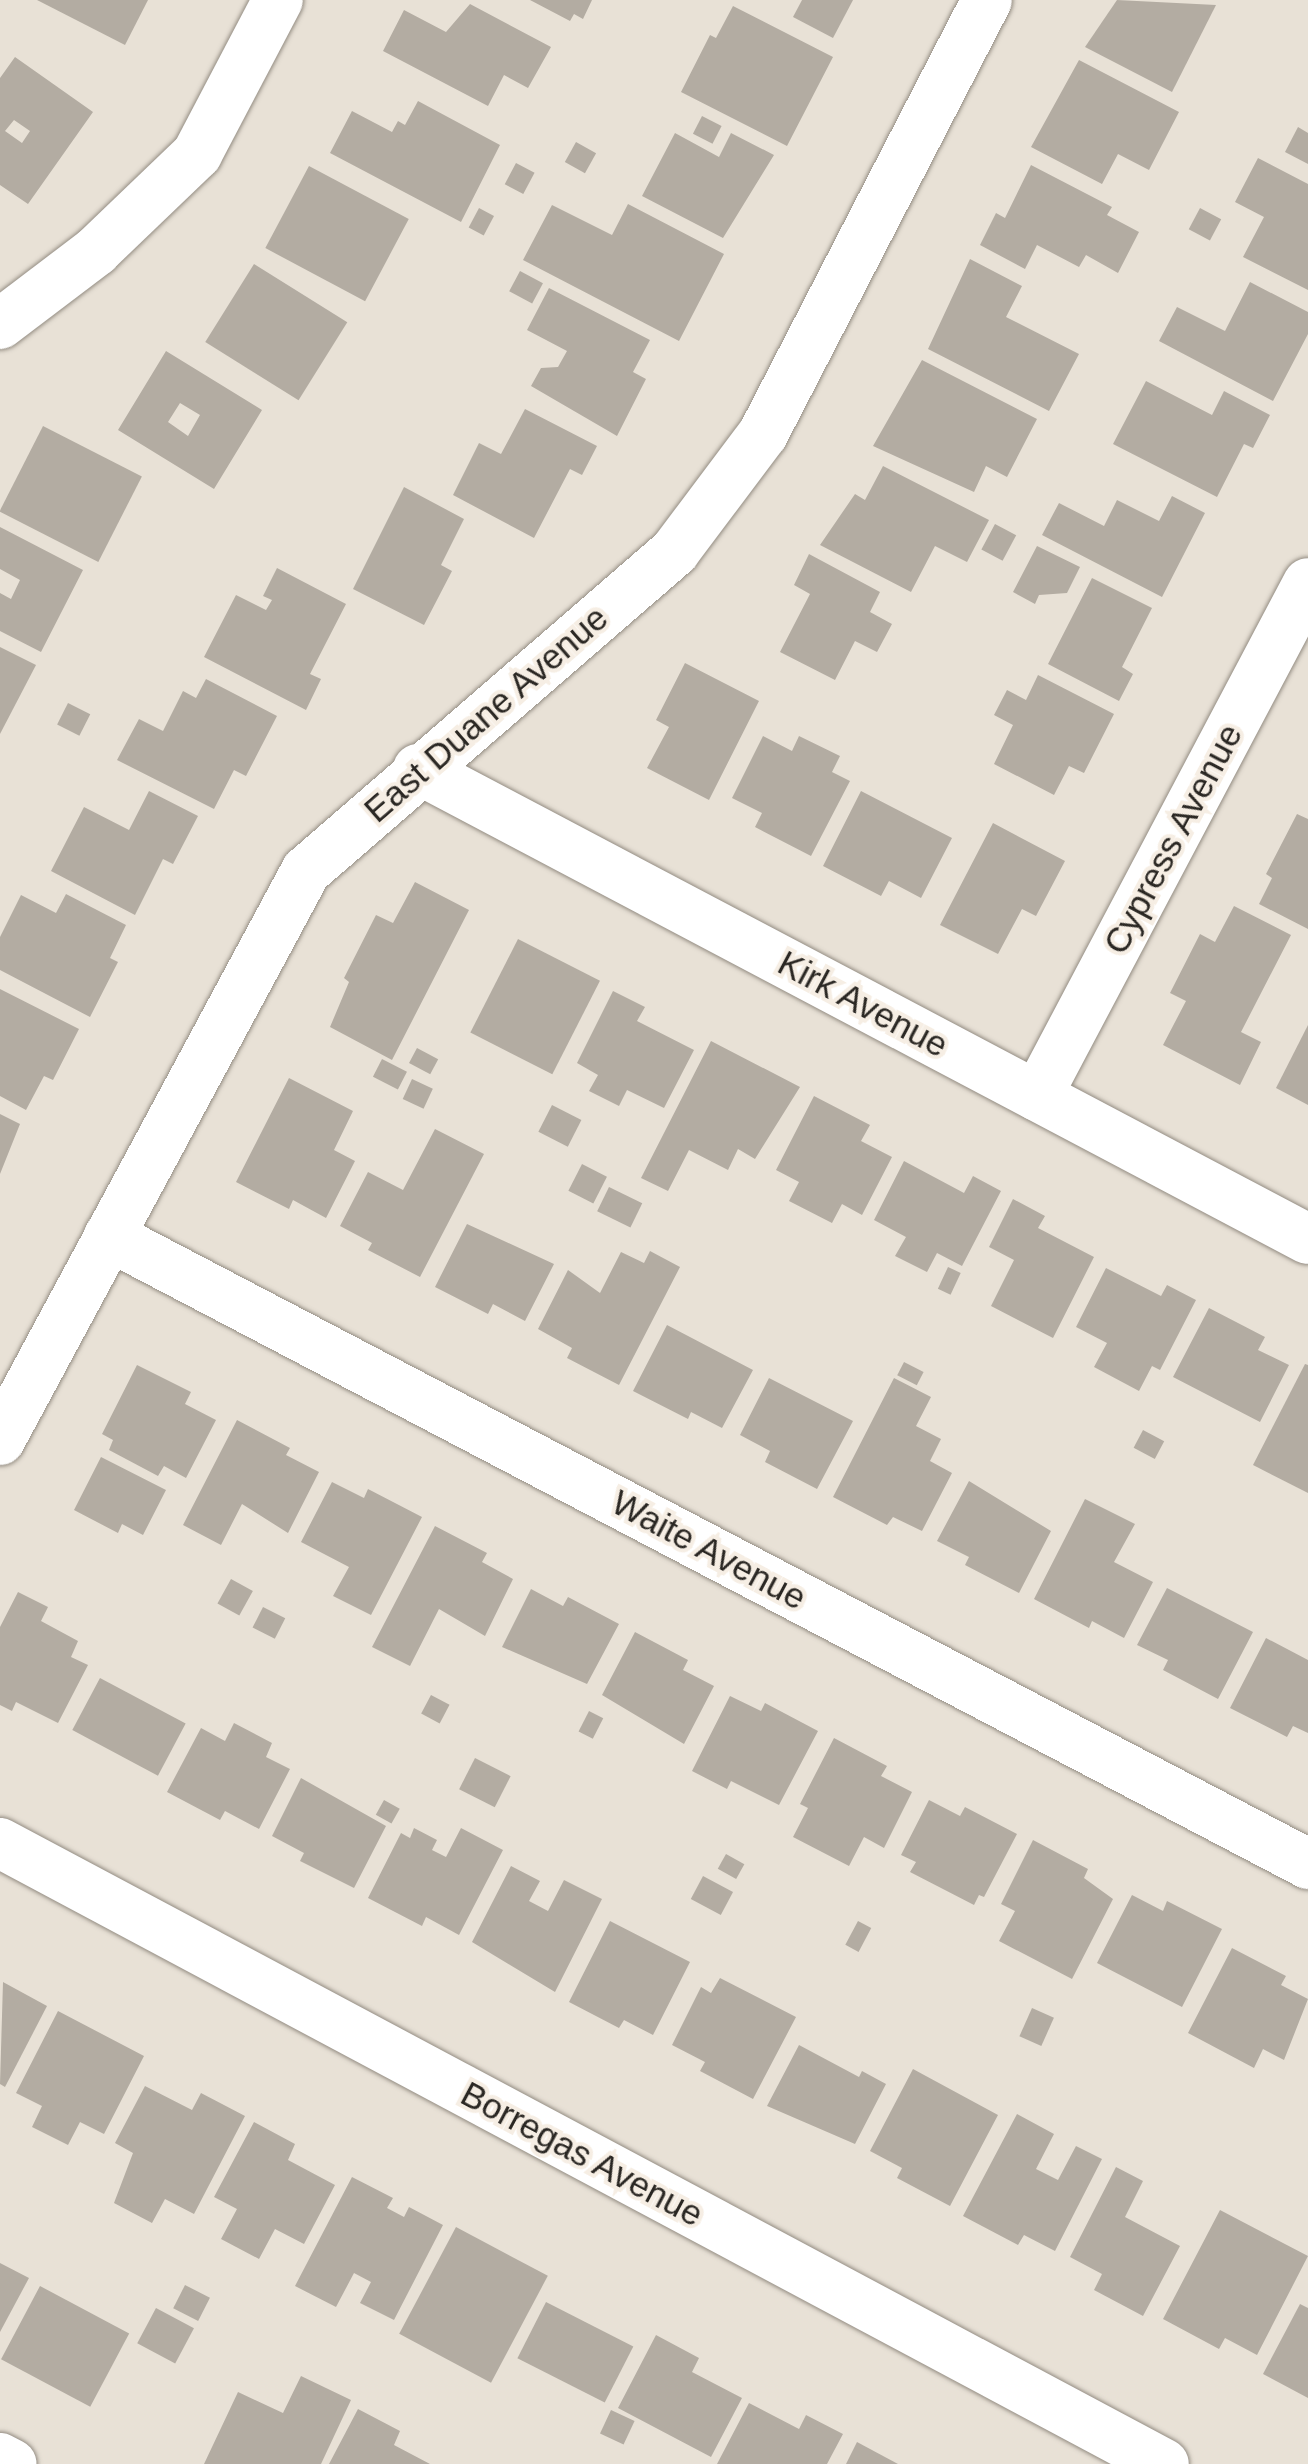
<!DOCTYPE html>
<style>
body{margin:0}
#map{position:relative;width:1308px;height:2464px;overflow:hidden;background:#e8e1d6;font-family:Arial,sans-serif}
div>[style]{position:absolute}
.building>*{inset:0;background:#b3aca2;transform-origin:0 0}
.roads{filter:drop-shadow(0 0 2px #938c82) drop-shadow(0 0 2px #938c82)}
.minor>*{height:50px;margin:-25px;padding:0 25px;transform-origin:25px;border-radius:25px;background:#fff}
span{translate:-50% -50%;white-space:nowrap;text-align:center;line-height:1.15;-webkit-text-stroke:8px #f6eee4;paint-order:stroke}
.street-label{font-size:35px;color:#2a2723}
</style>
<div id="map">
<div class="building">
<i style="clip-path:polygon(37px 0,148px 0,125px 45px)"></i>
<i style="clip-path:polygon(530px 0,592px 0,583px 19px,574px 14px,570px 21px)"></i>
<i style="clip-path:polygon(802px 0,853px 0,833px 38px,793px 17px)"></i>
<i style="clip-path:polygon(1117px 0,1216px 5px,1172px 92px,1085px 47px)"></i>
<i style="clip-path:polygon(470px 4px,551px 47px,528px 88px,504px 75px,488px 106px,383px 51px,404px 10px,446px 32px)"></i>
<i style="clip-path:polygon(733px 6px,833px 57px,787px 146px,681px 92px,710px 35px,716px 38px)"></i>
<i style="clip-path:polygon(evenodd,15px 57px,93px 112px,28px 204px,0 185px,0 78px,15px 57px,14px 120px,30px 131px,22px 143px,5px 131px,14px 120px)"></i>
<i style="clip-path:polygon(1079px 60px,1179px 112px,1149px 170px,1118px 154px,1102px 184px,1031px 147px)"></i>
<i style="clip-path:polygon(418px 101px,500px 145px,461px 222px,330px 153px,352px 111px,392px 132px,398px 121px,405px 125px)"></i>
<i style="left:702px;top:116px;width:22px;height:20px;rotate:27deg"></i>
<i style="clip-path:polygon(1298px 127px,1308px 133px,1308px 164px,1285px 152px)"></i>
<i style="clip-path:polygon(675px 133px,719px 157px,731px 133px,774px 155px,723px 238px,642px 196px)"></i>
<i style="left:576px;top:142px;width:23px;height:23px;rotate:29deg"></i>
<i style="clip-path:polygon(1258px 158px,1308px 184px,1308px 290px,1243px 257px,1264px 217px,1235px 202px)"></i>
<i style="left:516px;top:163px;width:21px;height:24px;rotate:28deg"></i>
<i style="clip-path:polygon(1031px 165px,1112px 207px,1107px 215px,1139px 232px,1118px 273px,1086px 255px,1079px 267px,1037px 245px,1025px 269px,980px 245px,996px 213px,1005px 218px)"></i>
<i style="left:309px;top:166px;width:113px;height:93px;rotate:28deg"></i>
<i style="clip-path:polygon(628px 204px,724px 254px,679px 341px,523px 260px,552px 205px,612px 235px)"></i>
<i style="left:479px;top:208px;width:17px;height:22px;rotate:28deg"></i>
<i style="left:1200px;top:208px;width:24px;height:24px;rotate:28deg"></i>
<i style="clip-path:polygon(970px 259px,1022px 286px,1006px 317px,1079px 354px,1049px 411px,928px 349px)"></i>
<i style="left:254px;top:264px;width:110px;height:92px;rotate:32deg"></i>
<i style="left:520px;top:271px;width:26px;height:23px;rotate:28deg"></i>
<i style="clip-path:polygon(1250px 282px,1308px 312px,1308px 334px,1273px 401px,1159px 341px,1177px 307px,1225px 331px)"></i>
<i style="clip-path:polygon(549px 288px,650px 340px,633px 372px,646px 379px,617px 436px,531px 386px,541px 368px,558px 367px,567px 351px,527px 330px)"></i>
<i style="clip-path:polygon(evenodd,166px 351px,262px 410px,214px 489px,118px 430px,166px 351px,180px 403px,200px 415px,188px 436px,168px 422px,180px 403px)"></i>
<i style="clip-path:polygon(922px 360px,1037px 419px,1007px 477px,986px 466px,974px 492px,873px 446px)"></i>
<i style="clip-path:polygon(1146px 381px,1212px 415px,1224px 391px,1270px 415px,1253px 448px,1244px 444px,1217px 497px,1113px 444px)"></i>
<i style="clip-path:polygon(525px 409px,597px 446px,582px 475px,570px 469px,534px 538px,453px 495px,479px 443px,501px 454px)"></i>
<i style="left:43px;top:426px;width:111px;height:96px;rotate:27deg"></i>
<i style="clip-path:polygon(883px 466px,989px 520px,967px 562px,935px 546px,911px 592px,820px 545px,855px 494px,865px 500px)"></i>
<i style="clip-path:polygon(404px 487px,464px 519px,441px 565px,452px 571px,424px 625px,353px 589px)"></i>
<i style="clip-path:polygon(1172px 496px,1205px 513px,1162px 597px,1042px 535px,1059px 503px,1104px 526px,1117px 500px,1159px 521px)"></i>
<i style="left:995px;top:524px;width:24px;height:29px;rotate:28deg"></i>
<i style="clip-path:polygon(0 527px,83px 570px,41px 652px,0 631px,0 593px,11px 599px,20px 580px,0 569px)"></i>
<i style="clip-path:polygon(1037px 546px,1080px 567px,1067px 593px,1039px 595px,1035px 604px,1013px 592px)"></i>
<i style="clip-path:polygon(809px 554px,880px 592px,870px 612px,892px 624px,877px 652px,855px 641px,835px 680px,780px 652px,810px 594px,794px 585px)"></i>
<i style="clip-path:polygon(277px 568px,346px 604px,310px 674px,321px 679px,306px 710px,204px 657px,236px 595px,266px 610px,272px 600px,263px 596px)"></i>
<i style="clip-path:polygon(1092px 578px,1152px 608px,1122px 667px,1133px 674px,1119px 701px,1048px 664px)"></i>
<i style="clip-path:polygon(0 647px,36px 665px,0 734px)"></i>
<i style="clip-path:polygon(685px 663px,759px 701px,709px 800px,647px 768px,669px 727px,656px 720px)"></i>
<i style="clip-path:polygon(1038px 675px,1114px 714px,1084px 773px,1069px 766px,1054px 795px,994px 764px,1013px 725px,994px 715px,1007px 690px,1026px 700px)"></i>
<i style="clip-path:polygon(206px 679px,277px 716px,246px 776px,234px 770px,214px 809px,117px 760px,139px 719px,163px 731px,183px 691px,196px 698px)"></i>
<i style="left:68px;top:703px;width:25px;height:24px;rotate:27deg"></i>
<i style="clip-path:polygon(763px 736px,792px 751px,799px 736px,840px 756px,832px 772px,850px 781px,811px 856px,755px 827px,762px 813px,732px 798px)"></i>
<i style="clip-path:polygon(149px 791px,198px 816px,173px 864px,163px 859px,135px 915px,51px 871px,84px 807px,129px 830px)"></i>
<i style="clip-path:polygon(861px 791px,952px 838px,921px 898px,889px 881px,881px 896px,823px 866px)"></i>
<i style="clip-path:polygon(1297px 814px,1308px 819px,1308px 929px,1259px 904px,1272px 878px,1266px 874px)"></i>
<i style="clip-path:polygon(993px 823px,1065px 861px,1036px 916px,1022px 909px,998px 954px,940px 925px)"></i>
<i style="clip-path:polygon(415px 882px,469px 910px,392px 1060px,330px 1027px,349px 982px,344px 978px,376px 915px,393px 923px)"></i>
<i style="clip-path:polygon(66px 894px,126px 925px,110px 958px,118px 962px,90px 1017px,0 970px,0 937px,21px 895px,56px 913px)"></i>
<i style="clip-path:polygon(1234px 906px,1291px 935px,1241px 1032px,1261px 1042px,1240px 1085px,1163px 1045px,1186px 1001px,1170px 993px,1200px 934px,1215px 942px)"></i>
<i style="left:518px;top:939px;width:92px;height:105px;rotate:27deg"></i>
<i style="clip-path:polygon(0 989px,79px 1029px,53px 1080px,44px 1076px,26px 1110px,0 1096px)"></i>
<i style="clip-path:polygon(613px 991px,645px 1007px,637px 1021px,694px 1050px,664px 1108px,627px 1090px,619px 1106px,589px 1091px,598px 1075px,577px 1063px)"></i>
<i style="clip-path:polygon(1308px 1025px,1308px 1105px,1276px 1088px)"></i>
<i style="clip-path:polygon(711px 1041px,800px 1087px,755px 1159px,738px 1149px,728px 1170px,689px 1150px,668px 1191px,641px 1178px)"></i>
<i style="left:417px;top:1048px;width:24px;height:17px;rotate:28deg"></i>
<i style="left:382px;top:1059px;width:28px;height:20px;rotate:27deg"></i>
<i style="clip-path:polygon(289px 1078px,353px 1111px,334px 1150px,355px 1161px,326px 1218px,293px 1200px,289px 1209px,236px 1182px)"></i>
<i style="left:412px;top:1079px;width:23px;height:22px;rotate:25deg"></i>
<i style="clip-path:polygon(814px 1096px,870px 1125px,861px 1141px,892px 1157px,862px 1215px,842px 1204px,832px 1223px,789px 1201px,799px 1182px,776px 1170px)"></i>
<i style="left:552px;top:1105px;width:33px;height:30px;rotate:27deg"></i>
<i style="clip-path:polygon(0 1114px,20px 1124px,0 1174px)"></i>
<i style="clip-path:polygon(435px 1129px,484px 1154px,420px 1277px,368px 1250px,372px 1243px,340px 1226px,368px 1172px,403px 1190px)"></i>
<i style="clip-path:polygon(904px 1161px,964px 1193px,973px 1176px,1001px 1191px,962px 1266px,937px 1253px,927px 1272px,895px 1256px,906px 1237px,874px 1220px)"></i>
<i style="left:582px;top:1164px;width:28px;height:30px;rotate:27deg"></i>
<i style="left:609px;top:1187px;width:37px;height:27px;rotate:26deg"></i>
<i style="clip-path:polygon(1013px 1199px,1045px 1216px,1038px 1228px,1094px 1257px,1053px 1338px,991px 1306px,1014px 1260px,989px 1247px)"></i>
<i style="clip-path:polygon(467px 1224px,554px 1264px,525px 1321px,493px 1304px,488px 1314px,435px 1287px)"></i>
<i style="clip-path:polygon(650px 1251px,680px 1267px,619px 1385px,567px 1358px,572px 1348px,538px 1329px,568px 1270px,600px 1293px,621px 1252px,644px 1263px)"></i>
<i style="left:948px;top:1267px;width:14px;height:24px;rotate:25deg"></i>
<i style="clip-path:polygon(1106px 1268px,1161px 1296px,1167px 1285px,1196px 1300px,1160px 1370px,1152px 1366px,1139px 1391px,1094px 1367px,1107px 1343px,1076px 1327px)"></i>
<i style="clip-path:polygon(1209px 1308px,1265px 1337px,1258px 1350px,1289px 1365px,1260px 1422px,1173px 1377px)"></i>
<i style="clip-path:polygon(667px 1325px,753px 1370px,722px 1428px,691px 1412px,688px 1419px,633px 1391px)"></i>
<i style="left:904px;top:1362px;width:22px;height:15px;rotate:27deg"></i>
<i style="clip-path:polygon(1305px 1364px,1308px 1365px,1308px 1493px,1253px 1465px)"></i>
<i style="clip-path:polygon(137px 1365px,191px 1392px,185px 1404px,216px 1420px,186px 1478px,164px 1466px,158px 1476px,109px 1450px,113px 1440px,102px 1434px)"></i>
<i style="clip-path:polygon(769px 1378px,853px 1421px,817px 1489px,765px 1462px,770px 1451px,740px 1435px)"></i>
<i style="clip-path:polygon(894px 1378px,931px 1397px,916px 1426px,941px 1439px,930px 1461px,952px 1473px,922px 1531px,893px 1517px,887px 1525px,833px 1497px)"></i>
<i style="clip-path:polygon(237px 1420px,290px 1448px,286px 1455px,319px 1472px,288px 1533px,242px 1504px,221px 1545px,183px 1525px)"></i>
<i style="left:1143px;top:1430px;width:24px;height:20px;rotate:28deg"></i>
<i style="clip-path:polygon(101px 1457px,166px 1490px,143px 1535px,122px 1524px,118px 1533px,74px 1510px)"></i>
<i style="clip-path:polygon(969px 1481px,1051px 1531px,1019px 1593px,965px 1565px,969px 1557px,937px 1541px)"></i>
<i style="clip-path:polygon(332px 1482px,364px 1498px,368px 1489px,422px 1517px,371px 1615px,333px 1596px,349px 1567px,301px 1542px)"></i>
<i style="clip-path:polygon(1085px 1499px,1135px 1524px,1114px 1562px,1153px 1582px,1124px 1638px,1092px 1621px,1089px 1628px,1034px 1599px)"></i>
<i style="clip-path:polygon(435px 1526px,487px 1553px,482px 1562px,513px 1579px,485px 1636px,439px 1609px,410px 1666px,372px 1647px)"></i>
<i style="left:231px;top:1579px;width:25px;height:28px;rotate:29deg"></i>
<i style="clip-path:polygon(1167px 1588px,1253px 1632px,1218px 1699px,1163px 1670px,1168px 1660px,1137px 1645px)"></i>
<i style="clip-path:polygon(531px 1589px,563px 1606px,568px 1597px,619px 1624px,587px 1684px,502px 1647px)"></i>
<i style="clip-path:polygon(18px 1592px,48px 1607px,41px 1621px,78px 1641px,71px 1657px,88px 1665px,58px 1723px,16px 1702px,12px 1711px,0 1705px,0 1627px)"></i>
<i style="left:263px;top:1607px;width:25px;height:23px;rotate:27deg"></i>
<i style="clip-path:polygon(635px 1632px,688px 1660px,683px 1670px,714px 1686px,684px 1744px,602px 1695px)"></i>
<i style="clip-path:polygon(1266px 1638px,1308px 1660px,1308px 1733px,1293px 1726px,1287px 1737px,1230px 1708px)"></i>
<i style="left:100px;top:1678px;width:97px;height:59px;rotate:28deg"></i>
<i style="left:431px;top:1695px;width:21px;height:21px;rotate:28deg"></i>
<i style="clip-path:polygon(730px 1696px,761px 1711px,765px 1703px,818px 1731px,779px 1805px,731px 1781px,727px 1789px,692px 1771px)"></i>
<i style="left:589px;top:1711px;width:16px;height:23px;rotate:27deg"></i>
<i style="clip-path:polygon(234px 1723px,272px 1743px,266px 1757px,290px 1769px,259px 1829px,225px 1811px,220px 1820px,167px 1792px,201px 1728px,225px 1741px)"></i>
<i style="clip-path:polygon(834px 1738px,887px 1766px,881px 1776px,912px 1792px,884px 1848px,864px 1837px,849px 1866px,793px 1837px,808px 1808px,800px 1804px)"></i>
<i style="left:475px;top:1758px;width:40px;height:35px;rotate:27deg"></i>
<i style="clip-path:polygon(301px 1778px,386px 1826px,354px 1888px,300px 1861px,304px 1853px,272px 1836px)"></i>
<i style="left:384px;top:1800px;width:18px;height:17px;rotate:29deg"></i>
<i style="clip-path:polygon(929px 1800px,960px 1816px,965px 1807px,1017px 1834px,984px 1897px,979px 1895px,974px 1905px,910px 1872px,916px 1862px,901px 1855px)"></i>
<i style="clip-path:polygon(414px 1828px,437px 1840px,432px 1850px,446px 1857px,461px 1828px,503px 1850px,459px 1935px,426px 1917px,422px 1926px,368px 1898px,401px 1833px,410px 1838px)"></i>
<i style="clip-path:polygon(1033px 1840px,1088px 1869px,1084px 1878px,1113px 1899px,1072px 1979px,999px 1941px,1015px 1911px,1001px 1904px)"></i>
<i style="left:726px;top:1854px;width:21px;height:17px;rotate:29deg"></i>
<i style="clip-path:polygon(511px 1866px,540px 1881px,529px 1901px,548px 1911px,564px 1880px,602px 1899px,555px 1992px,472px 1942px)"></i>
<i style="left:703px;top:1876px;width:34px;height:26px;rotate:28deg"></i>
<i style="clip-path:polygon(1132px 1895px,1163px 1911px,1167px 1901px,1222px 1929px,1182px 2007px,1097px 1963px)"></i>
<i style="clip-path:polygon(610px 1921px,690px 1962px,653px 2035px,624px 2020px,619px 2028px,569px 2002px)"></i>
<i style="left:858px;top:1921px;width:15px;height:27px;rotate:28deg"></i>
<i style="clip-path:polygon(1232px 1948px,1286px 1976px,1281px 1985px,1308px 1999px,1284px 2060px,1263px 2049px,1254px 2068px,1188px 2033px)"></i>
<i style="clip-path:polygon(720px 1978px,796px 2017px,753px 2099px,700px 2071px,705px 2062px,672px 2045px,701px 1987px,711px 1993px)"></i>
<i style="clip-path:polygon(3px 1982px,47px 2006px,5px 2087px,0 2084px)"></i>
<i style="left:1032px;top:2008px;width:24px;height:31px;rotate:24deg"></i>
<i style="clip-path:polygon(58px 2011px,144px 2056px,104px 2134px,80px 2122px,68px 2145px,32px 2127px,42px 2106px,16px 2093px)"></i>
<i style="clip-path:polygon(799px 2045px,859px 2077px,862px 2071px,886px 2084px,855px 2144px,767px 2106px)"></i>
<i style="clip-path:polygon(913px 2069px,998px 2115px,950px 2206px,897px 2178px,902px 2168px,870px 2151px)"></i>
<i style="clip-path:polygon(145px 2086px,192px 2110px,201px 2093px,245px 2116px,194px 2214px,165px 2199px,152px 2223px,114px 2203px,133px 2153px,115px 2143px)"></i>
<i style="clip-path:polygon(1017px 2114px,1054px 2134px,1036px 2169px,1058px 2180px,1076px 2146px,1102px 2159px,1055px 2251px,1024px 2235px,1018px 2245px,963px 2216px)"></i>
<i style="clip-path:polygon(254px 2122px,295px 2144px,288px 2160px,335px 2185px,304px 2244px,275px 2229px,259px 2259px,221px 2239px,237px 2209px,214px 2197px)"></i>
<i style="clip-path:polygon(1116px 2167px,1143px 2181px,1125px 2217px,1180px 2246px,1143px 2316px,1094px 2290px,1102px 2274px,1070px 2257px)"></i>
<i style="clip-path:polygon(352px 2177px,393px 2198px,387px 2208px,404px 2217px,409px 2207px,443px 2225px,394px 2320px,360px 2303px,371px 2282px,354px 2273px,336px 2307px,295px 2286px)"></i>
<i style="clip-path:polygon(1220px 2210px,1308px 2256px,1257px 2355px,1225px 2338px,1219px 2349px,1163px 2319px)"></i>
<i style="left:456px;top:2227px;width:104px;height:121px;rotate:28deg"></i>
<i style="clip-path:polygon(0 2263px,29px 2278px,0 2332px)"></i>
<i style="left:185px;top:2285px;width:28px;height:26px;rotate:27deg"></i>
<i style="left:40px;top:2286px;width:101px;height:83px;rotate:28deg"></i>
<i style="left:546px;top:2302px;width:98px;height:63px;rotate:27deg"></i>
<i style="clip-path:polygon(1300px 2304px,1308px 2308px,1308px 2398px,1263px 2374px)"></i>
<i style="left:156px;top:2308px;width:43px;height:40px;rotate:28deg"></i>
<i style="clip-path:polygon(656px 2335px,699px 2358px,692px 2372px,742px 2398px,711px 2457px,618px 2408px)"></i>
<i style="clip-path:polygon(301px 2376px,351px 2400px,321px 2464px,204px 2464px,238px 2392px,283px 2413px)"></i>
<i style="clip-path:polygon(749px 2403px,799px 2429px,806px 2415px,843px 2434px,827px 2464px,717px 2464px)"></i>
<i style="clip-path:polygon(358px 2409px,400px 2431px,394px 2445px,430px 2464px,329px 2464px)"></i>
<i style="left:611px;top:2410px;width:26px;height:26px;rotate:25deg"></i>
<i style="clip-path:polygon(857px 2442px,898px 2464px,846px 2464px)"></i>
</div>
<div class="roads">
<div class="minor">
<i style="left:0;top:324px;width:121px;rotate:-37.2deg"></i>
<i style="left:96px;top:251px;width:140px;rotate:-43.8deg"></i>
<i style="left:197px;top:154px;width:174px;rotate:-62.3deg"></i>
<i style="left:418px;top:769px;width:1006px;rotate:27.84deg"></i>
<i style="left:1037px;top:1096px;width:580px;rotate:-62.15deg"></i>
<i style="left:109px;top:1236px;width:1354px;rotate:27.64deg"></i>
<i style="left:0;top:1440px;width:646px;rotate:-61.73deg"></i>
<i style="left:306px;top:871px;width:488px;rotate:-40.9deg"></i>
<i style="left:675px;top:551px;width:146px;rotate:-53.1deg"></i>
<i style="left:763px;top:434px;width:488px;rotate:-62.7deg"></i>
<i style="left:0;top:1843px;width:1319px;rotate:28.08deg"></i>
<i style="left:0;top:2458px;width:13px;rotate:27deg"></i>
</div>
</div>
<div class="street-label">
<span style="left:486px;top:714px;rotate:-41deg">East Duane Avenue</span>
<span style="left:1173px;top:839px;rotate:-62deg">Cypress Avenue</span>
<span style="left:863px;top:1004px;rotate:28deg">Kirk Avenue</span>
<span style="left:709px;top:1550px;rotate:28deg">Waite Avenue</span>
<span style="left:582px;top:2154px;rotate:28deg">Borregas Avenue</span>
</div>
</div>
